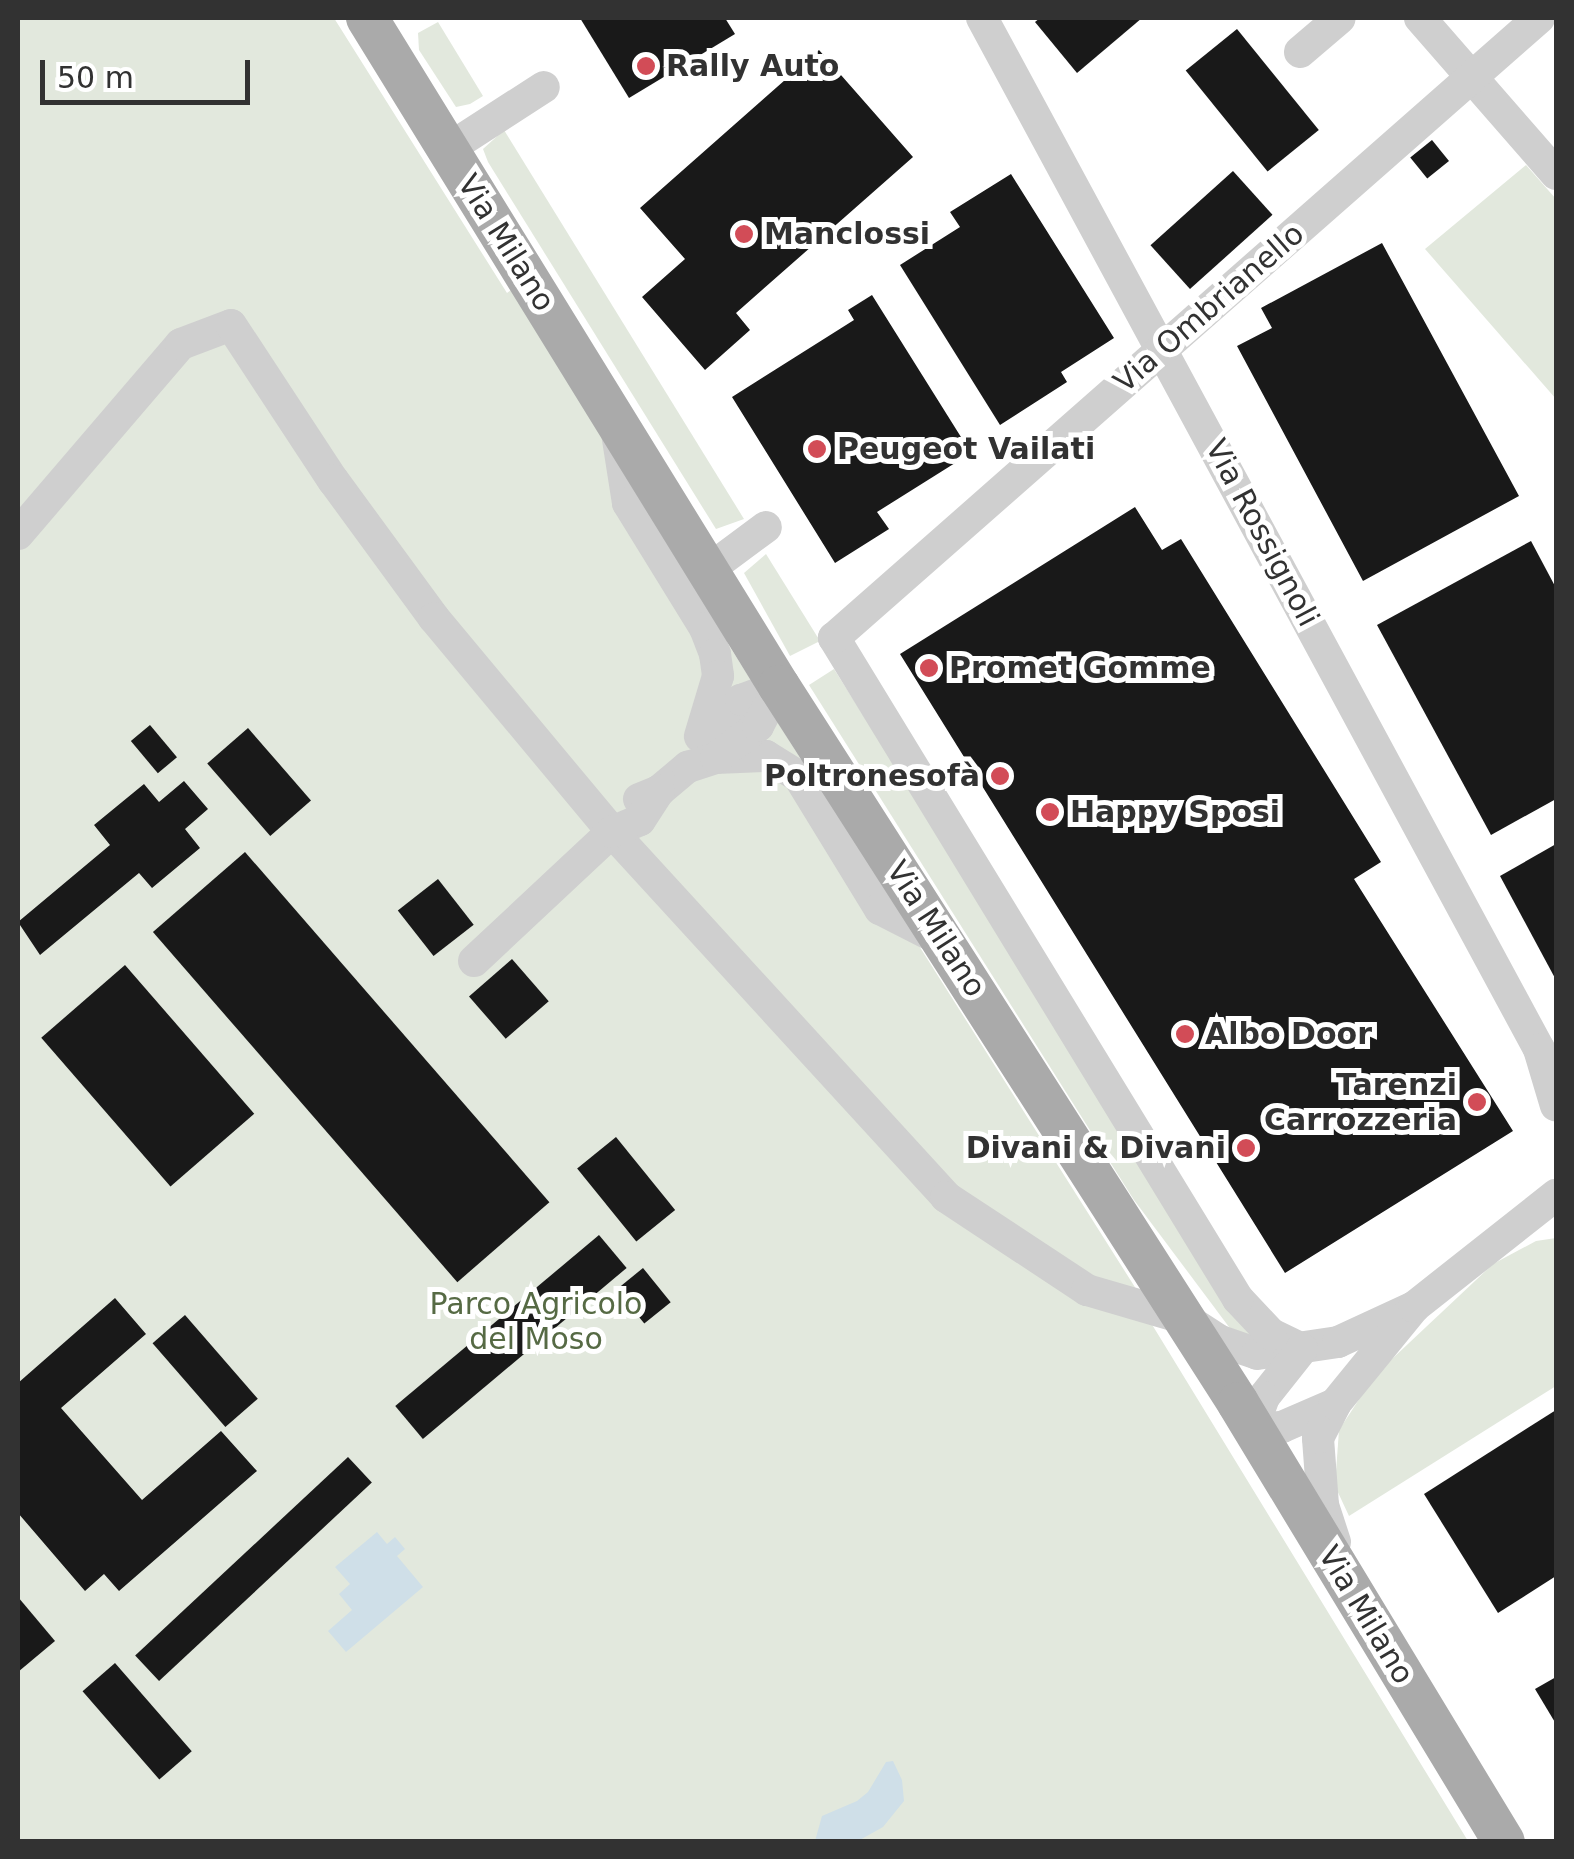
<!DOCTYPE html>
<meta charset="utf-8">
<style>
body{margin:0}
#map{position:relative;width:1574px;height:1859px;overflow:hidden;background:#fff;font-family:"DejaVu Sans",sans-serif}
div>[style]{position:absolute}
.green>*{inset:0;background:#e2e8dd}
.water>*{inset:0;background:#cfdfe8}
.building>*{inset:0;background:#191919;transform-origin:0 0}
.minor>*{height:32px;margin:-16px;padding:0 16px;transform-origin:16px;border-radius:16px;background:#cfcfcf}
.major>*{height:42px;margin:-21px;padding:0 21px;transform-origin:21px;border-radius:21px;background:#aaa}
.dots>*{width:28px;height:28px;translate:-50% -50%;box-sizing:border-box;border:5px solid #fff;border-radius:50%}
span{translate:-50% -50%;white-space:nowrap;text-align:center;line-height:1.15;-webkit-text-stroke:10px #fff;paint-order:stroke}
.poi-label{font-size:30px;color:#323232;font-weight:700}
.left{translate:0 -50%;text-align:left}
.right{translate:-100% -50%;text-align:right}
.street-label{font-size:30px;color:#323232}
.park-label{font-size:30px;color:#566a44}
.frame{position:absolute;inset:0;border:20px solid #323232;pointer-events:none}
.scale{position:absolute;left:40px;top:60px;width:210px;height:45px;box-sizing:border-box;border:5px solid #323232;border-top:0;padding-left:12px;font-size:30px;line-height:35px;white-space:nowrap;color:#323232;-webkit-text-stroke:8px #fff;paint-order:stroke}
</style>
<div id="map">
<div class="green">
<i style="clip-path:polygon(18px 18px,334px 18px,507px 293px,515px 287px,600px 421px,606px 451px,1138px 1292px,1137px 1300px,1468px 1841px,18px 1841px)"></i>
<i style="clip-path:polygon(438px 22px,483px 96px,470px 104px,456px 107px,419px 50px,418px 33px)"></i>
<i style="clip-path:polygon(504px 130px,744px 519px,716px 529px,488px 162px,483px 149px)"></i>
<i style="clip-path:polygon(1526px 165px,1556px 199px,1556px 399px,1425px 249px)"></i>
<i style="clip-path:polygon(766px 554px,820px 641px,790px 656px,744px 573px)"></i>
<i style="clip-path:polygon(834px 669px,1255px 1334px,1247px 1342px,1232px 1331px,1134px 1200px,809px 685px)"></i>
<i style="clip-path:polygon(1556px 1238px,1556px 1386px,1349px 1516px,1335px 1486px,1339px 1430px,1375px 1375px,1493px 1264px,1536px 1241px)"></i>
</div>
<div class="water">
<i style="clip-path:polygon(377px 1532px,387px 1544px,395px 1537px,405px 1549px,397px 1556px,423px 1587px,346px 1652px,328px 1631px,352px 1610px,339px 1594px,350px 1584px,335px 1567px)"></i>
<i style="clip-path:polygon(893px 1761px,902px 1780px,904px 1801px,883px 1827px,858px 1841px,815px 1841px,822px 1816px,857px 1801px,868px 1792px,886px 1762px)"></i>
</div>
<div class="building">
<i style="clip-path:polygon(580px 18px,725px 18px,735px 34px,629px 98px)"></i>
<i style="clip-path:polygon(1040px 18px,1142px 18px,1077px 73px,1035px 22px)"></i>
<i style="left:1237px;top:29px;width:130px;height:66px;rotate:51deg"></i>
<i style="clip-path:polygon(819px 50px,913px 157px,736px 313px,750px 330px,705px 370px,642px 297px,685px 259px,640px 208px)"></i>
<i style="left:1432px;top:140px;width:27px;height:28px;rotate:51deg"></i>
<i style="left:1233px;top:171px;width:59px;height:111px;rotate:48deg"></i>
<i style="clip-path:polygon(1011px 174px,1114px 338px,1061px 372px,1067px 382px,1000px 425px,900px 265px,960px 227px,950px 212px)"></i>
<i style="clip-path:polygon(1382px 243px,1519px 496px,1363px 581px,1237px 346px,1272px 328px,1261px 308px)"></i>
<i style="clip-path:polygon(872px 295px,971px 453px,877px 512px,889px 529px,835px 563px,732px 397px,854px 320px,848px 310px)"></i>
<i style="clip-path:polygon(1135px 507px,1162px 550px,1181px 539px,1381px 862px,1354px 879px,1513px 1131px,1285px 1273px,900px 654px)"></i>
<i style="clip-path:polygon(1531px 541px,1556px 588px,1556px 799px,1491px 835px,1377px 625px)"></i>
<i style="left:150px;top:725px;width:42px;height:25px;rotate:50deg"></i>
<i style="left:248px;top:728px;width:96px;height:54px;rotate:49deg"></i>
<i style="clip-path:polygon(184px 781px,208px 809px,185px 829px,200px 848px,152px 888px,139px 873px,40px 955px,18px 922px,110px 845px,94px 825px,144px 784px,159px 802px)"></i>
<i style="clip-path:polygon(1556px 844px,1556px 980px,1500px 876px)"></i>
<i style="left:245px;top:852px;width:464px;height:122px;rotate:49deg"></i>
<i style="left:438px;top:879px;width:58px;height:51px;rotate:52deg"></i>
<i style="left:512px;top:959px;width:56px;height:57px;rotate:49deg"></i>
<i style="left:125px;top:965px;width:197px;height:111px;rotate:49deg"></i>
<i style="left:616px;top:1137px;width:94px;height:50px;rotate:51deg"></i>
<i style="left:599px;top:1235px;width:43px;height:266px;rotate:50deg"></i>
<i style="left:643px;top:1268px;width:44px;height:34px;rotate:51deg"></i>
<i style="clip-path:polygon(115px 1298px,146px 1334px,61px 1408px,142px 1500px,221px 1431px,257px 1471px,119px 1591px,104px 1574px,85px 1591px,18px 1513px,18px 1383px)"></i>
<i style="left:185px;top:1315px;width:111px;height:43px;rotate:49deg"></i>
<i style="clip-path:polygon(1556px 1410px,1556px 1576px,1498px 1613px,1424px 1494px)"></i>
<i style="left:348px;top:1457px;width:35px;height:291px;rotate:47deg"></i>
<i style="clip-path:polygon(18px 1597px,55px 1641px,18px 1672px)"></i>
<i style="left:115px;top:1663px;width:117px;height:43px;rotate:49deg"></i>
<i style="clip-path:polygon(1556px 1677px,1556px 1724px,1535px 1689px)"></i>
</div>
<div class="minor">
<i style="left:982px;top:18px;width:1172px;rotate:61.62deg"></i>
<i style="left:1539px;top:1049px;width:59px;rotate:73.4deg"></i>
<i style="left:1420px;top:18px;width:207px;rotate:48.9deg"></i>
<i style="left:1300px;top:52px;width:52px;rotate:-40.4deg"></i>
<i style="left:448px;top:149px;width:114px;rotate:-32.9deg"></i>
<i style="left:617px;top:433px;width:71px;rotate:81.1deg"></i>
<i style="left:628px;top:503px;width:147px;rotate:58.4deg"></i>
<i style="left:705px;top:628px;width:28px;rotate:69deg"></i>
<i style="left:715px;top:654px;width:22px;rotate:82deg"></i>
<i style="left:718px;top:676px;width:63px;rotate:106.7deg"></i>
<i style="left:18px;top:534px;width:250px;rotate:-49.4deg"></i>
<i style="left:181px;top:344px;width:53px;rotate:-20.8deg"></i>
<i style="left:231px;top:325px;width:186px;rotate:56.7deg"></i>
<i style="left:333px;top:480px;width:171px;rotate:53.8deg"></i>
<i style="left:434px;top:618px;width:278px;rotate:50.2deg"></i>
<i style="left:612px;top:832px;width:495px;rotate:47.5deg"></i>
<i style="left:946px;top:1197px;width:169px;rotate:33.4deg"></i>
<i style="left:1087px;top:1290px;width:103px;rotate:16.3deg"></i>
<i style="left:1186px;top:1319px;width:40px;rotate:32.9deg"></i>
<i style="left:1220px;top:1341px;width:39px;rotate:19deg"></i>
<i style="left:1257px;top:1354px;width:82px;rotate:-8.4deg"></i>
<i style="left:1338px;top:1342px;width:84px;rotate:-24.7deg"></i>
<i style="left:708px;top:570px;width:72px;rotate:-36.6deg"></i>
<i style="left:701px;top:736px;width:54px;rotate:-42deg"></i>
<i style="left:741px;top:700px;width:40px;rotate:-20.2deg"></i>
<i style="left:716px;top:758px;width:50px;rotate:-2.3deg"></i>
<i style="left:766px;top:756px;width:39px;rotate:32deg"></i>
<i style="left:799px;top:777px;width:155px;rotate:58.5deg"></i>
<i style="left:880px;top:909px;width:71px;rotate:26.9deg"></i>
<i style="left:639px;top:799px;width:22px;rotate:-22deg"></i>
<i style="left:659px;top:791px;width:38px;rotate:-40deg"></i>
<i style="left:688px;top:767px;width:29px;rotate:-18deg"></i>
<i style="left:716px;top:758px;width:53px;rotate:-37.3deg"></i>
<i style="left:758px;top:726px;width:45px;rotate:-62.3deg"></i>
<i style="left:474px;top:961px;width:189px;rotate:-43.1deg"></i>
<i style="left:612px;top:832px;width:30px;rotate:-23deg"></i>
<i style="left:640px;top:820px;width:35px;rotate:-57deg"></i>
<i style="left:1302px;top:1349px;width:34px;rotate:-154deg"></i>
<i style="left:1271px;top:1334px;width:48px;rotate:-133.3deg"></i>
<i style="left:1238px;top:1299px;width:775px;rotate:-121.43deg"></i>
<i style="left:834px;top:638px;width:939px;rotate:-41.33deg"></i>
<i style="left:1302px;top:1349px;width:61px;rotate:128.4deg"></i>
<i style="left:1264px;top:1397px;width:33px;rotate:110deg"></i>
<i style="left:1253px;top:1428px;width:29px;rotate:-2deg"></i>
<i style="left:1282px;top:1427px;width:58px;rotate:-23.5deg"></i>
<i style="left:1335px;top:1542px;width:39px;rotate:-108deg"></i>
<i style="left:1323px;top:1505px;width:67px;rotate:-94.3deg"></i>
<i style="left:1318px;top:1438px;width:38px;rotate:-63deg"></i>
<i style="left:1335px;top:1404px;width:125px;rotate:-50.8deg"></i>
<i style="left:1414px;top:1307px;width:181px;rotate:-38.3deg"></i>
</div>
<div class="major">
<i style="left:367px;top:18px;width:785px;rotate:58.34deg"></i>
<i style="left:779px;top:686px;width:851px;rotate:57.37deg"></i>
<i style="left:1238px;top:1403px;width:513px;rotate:58.79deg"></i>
</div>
<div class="dots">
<i style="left:646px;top:66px;background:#d24c57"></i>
<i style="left:744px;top:234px;background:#d24c57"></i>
<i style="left:817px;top:449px;background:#d24c57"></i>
<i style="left:929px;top:668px;background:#d24c57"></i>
<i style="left:1000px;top:776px;background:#d24c57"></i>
<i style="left:1050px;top:812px;background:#d24c57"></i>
<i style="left:1185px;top:1034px;background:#d24c57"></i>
<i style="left:1477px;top:1102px;background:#d24c57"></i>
<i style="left:1246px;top:1148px;background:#d24c57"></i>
</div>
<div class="poi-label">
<span class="left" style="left:666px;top:66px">Rally Auto</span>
<span class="left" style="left:764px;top:234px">Manclossi</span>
<span class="left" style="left:837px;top:449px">Peugeot Vailati</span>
<span class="left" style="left:949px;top:668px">Promet Gomme</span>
<span class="right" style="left:980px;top:776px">Poltronesofà</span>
<span class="left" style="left:1070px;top:812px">Happy Sposi</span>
<span class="left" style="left:1205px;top:1034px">Albo Door</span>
<span class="right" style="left:1457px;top:1102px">Tarenzi<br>Carrozzeria</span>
<span class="right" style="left:1226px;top:1148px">Divani &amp; Divani</span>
</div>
<div class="street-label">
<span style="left:506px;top:243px;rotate:58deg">Via Milano</span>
<span style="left:1209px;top:308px;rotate:-41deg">Via Ombrianello</span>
<span style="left:1262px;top:533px;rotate:62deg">Via Rossignoli</span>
<span style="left:936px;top:929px;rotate:57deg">Via Milano</span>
<span style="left:1366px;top:1615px;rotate:59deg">Via Milano</span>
</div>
<div class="park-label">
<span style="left:536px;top:1321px">Parco Agricolo<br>del Moso</span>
</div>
<div class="frame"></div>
<div class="scale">50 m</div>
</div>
